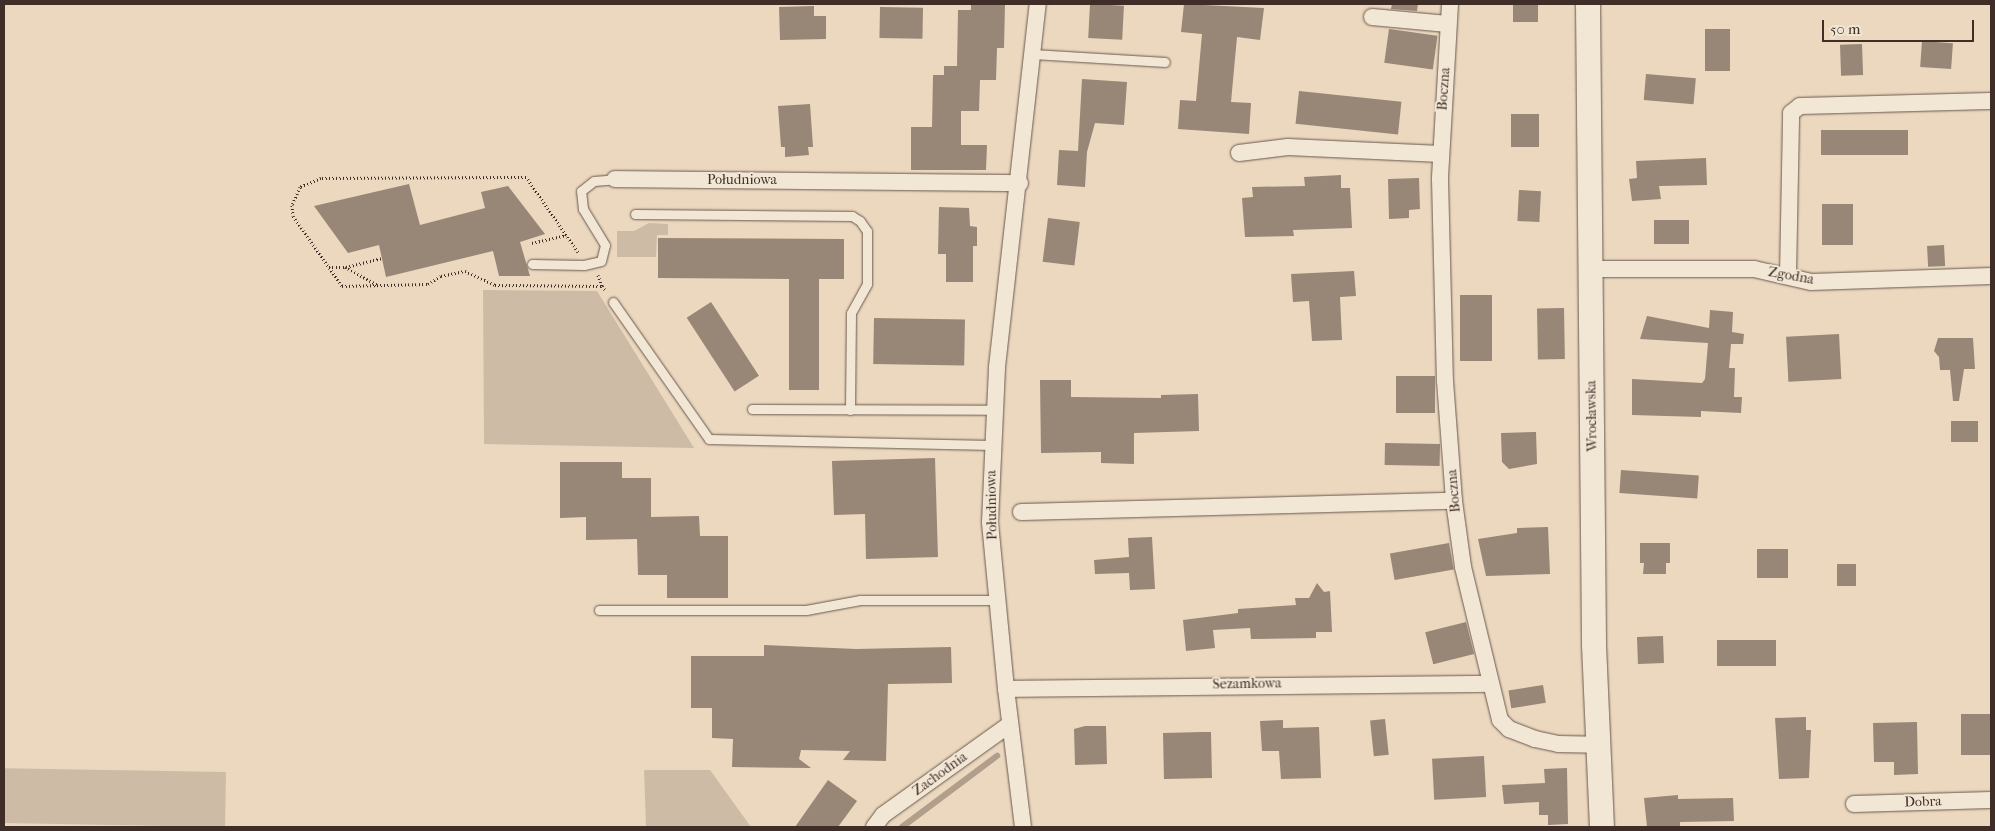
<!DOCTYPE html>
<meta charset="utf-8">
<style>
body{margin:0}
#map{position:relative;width:1995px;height:831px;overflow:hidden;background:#ebd8bf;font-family:"IM FELL French Canon",serif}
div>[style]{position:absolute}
.green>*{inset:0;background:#cebba5;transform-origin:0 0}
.stream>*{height:6px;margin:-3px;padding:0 3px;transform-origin:3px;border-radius:3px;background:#b19e8b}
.building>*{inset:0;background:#988676;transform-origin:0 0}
.path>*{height:3px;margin-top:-1.5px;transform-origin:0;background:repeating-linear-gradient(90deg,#3f2e27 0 1px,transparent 0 3.5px)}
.roads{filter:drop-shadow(0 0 1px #6a584d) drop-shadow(0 0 1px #6a584d)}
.lane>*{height:9px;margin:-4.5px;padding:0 4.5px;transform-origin:4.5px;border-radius:4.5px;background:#f2e6d5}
.street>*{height:16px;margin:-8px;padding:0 8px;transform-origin:8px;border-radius:8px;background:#f2e6d5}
.secondary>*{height:24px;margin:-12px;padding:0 12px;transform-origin:12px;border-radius:12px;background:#f2e6d5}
span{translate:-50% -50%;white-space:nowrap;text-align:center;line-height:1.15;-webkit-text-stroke:4px #f2e6d5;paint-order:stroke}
.street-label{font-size:14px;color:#3f2e27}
.frame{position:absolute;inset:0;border:5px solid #3f2e27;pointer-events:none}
.scale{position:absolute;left:1822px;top:20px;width:152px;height:22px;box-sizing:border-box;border:2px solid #3f2e27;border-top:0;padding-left:6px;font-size:15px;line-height:18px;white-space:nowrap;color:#3f2e27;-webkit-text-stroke:4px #f2e6d5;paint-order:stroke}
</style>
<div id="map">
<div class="green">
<i style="clip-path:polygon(649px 223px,668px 224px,668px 235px,657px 235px,656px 257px,617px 257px,617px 231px,634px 231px)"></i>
<i style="clip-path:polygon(483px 290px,597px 291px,694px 448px,484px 444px)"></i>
<i style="clip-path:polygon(644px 770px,710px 770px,751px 827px,646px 827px)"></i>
<i style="left:226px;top:772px;width:55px;height:222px;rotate:91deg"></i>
</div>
<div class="stream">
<i style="left:902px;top:827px;width:119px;rotate:-36.8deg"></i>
</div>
<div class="building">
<i style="clip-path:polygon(971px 4px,1005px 4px,1004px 48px,997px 48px,996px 80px,980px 80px,979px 111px,961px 111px,961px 145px,987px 145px,986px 170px,911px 170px,911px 127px,932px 127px,933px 75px,944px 75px,944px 66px,957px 66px,958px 10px,971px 10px)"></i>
<i style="left:1090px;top:4px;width:34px;height:34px;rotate:3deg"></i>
<i style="clip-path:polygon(1184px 4px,1264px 8px,1260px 40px,1237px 37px,1231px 102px,1251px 103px,1249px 134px,1178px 129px,1180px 100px,1196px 101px,1202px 34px,1181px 32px)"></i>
<i style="clip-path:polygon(1392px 4px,1418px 4px,1417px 11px,1391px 9px)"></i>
<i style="left:1513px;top:4px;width:25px;height:18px"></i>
<i style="clip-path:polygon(814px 6px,814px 16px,826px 16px,826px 39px,780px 40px,779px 7px)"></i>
<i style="left:880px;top:7px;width:43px;height:31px;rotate:1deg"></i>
<i style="left:1389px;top:29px;width:49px;height:34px;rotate:8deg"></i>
<i style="left:1705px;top:29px;width:25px;height:42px"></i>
<i style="left:1922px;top:41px;width:31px;height:26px;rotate:4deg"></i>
<i style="left:1862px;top:44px;width:31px;height:22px;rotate:88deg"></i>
<i style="left:1646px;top:74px;width:50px;height:26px;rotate:5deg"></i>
<i style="clip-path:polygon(1082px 79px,1127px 82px,1124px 125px,1095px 123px,1087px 152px,1085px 187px,1057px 185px,1059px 150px,1078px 151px)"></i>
<i style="left:1299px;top:91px;width:103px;height:33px;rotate:6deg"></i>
<i style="clip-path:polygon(810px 104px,813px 147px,808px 147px,809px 155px,785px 157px,785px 147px,781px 147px,778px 106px)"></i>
<i style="left:1511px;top:114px;width:28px;height:33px"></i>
<i style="left:1908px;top:130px;width:25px;height:87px;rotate:90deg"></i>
<i style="clip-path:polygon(1706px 158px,1707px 185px,1659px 186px,1661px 199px,1632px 201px,1629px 179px,1637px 178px,1636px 161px)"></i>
<i style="clip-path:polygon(1341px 175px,1341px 188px,1350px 188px,1352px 228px,1293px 230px,1294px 236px,1245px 237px,1242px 198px,1253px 197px,1252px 187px,1305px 186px,1304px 177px)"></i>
<i style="clip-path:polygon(1419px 178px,1420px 209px,1409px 210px,1409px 218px,1389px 219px,1388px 179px)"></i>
<i style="clip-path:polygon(409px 184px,420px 225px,485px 208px,481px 192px,508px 186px,545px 234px,520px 242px,530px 276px,499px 276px,493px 251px,386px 277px,379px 245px,348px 253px,314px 206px)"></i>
<i style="left:1519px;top:190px;width:22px;height:31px;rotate:3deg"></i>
<i style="left:1822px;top:204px;width:31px;height:41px"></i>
<i style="clip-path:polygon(939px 207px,969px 208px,970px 226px,977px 227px,977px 246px,973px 246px,973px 282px,946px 282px,946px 254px,938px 254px)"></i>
<i style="left:1048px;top:218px;width:32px;height:44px;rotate:7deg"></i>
<i style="left:1689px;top:220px;width:24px;height:35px;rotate:90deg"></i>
<i style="clip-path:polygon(658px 238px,844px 239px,844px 279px,819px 279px,819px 390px,789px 390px,789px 279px,658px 278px)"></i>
<i style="left:1944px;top:245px;width:21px;height:17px;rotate:87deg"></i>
<i style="clip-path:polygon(1354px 271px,1356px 296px,1340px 297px,1342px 340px,1312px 341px,1309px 301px,1293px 302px,1291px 274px)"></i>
<i style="left:1460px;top:295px;width:32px;height:66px"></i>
<i style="left:711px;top:302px;width:88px;height:29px;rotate:57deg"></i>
<i style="left:1564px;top:308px;width:51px;height:27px;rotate:89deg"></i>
<i style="clip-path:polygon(1710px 310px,1733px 312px,1732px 332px,1744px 334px,1743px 344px,1731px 344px,1729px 368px,1735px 368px,1734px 397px,1742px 397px,1741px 413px,1701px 411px,1701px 417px,1632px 415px,1632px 379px,1702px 383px,1705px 379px,1708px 343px,1640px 339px,1647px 316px,1709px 328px)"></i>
<i style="left:874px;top:318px;width:91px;height:46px;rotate:1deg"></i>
<i style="left:1839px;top:334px;width:45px;height:53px;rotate:87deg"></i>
<i style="clip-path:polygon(1938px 338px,1973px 338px,1975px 369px,1964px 369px,1959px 401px,1953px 401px,1950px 370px,1940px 370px,1939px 357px,1934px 351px)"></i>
<i style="left:1396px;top:376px;width:39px;height:37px"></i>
<i style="clip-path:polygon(1040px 380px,1071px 380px,1071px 397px,1161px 398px,1161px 395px,1198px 394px,1199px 431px,1134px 433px,1134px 464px,1101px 463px,1101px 452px,1041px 453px)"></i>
<i style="left:1951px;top:421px;width:27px;height:21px"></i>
<i style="clip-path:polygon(1536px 432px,1537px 464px,1509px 469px,1502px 462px,1501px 433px)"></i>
<i style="left:1385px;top:443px;width:55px;height:22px;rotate:1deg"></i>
<i style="clip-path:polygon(935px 458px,938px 557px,866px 559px,865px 514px,834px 515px,832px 461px)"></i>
<i style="clip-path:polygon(560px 462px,622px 462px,622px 478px,651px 478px,651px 517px,699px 516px,700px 536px,728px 536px,728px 598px,667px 598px,667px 575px,638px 575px,637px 539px,586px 540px,586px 517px,560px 518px)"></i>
<i style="left:1621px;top:470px;width:78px;height:23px;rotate:4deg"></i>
<i style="clip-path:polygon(1548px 527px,1550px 574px,1486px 576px,1478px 539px,1517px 533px,1517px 528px)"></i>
<i style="clip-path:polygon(1152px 537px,1155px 589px,1130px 590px,1129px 573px,1095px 574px,1094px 560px,1129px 557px,1128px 538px)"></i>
<i style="left:1449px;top:543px;width:27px;height:60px;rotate:80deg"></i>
<i style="clip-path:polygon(1640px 543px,1670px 543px,1670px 563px,1666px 563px,1666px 574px,1643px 574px,1644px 563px,1640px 563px)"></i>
<i style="left:1788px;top:549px;width:29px;height:31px;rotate:90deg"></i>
<i style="left:1837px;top:564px;width:19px;height:22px"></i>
<i style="clip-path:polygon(1317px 583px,1324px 592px,1330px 591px,1332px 632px,1316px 632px,1316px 638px,1251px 639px,1250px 628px,1213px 630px,1215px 648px,1186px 651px,1183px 620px,1238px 613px,1238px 609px,1296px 605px,1295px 598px,1309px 598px)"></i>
<i style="left:1466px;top:622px;width:33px;height:42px;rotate:76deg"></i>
<i style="left:1663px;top:636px;width:27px;height:26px;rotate:88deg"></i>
<i style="left:1717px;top:640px;width:59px;height:26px"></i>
<i style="clip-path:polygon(764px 645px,856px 649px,951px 647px,952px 683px,888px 684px,886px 761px,843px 760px,850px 751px,801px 750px,799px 759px,811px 768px,732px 767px,733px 739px,712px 738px,712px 708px,691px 708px,691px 656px,764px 656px)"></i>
<i style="left:1543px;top:685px;width:18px;height:35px;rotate:81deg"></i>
<i style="left:1961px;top:714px;width:30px;height:41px"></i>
<i style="clip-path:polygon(1806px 717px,1806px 730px,1811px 730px,1809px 778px,1779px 779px,1775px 718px)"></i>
<i style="left:1385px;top:719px;width:36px;height:15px;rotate:84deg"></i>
<i style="clip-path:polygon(1283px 720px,1283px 728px,1319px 727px,1321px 778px,1281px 779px,1279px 751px,1262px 751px,1260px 721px)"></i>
<i style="clip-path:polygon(1917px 722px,1918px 774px,1894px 775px,1894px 762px,1874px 762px,1873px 723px)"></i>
<i style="clip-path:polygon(1085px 726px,1106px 726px,1107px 764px,1075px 765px,1074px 729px)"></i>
<i style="clip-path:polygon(1202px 732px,1211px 732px,1212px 778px,1164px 779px,1163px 733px)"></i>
<i style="left:1484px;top:756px;width:41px;height:52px;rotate:87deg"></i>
<i style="clip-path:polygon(1567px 768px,1568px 824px,1548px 825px,1548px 815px,1539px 815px,1539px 802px,1504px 804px,1502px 785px,1545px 783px,1544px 769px)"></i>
<i style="clip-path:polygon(828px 780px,857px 801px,838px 827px,795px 827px)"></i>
<i style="clip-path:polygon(1678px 795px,1678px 799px,1733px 798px,1734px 821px,1680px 822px,1680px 827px,1647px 827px,1644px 798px)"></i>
</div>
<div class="path">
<i style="left:532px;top:243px;width:35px;rotate:-13deg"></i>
<i style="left:578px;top:252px;width:91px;rotate:-124.7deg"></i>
<i style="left:526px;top:177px;width:205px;rotate:179.7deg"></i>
<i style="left:321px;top:178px;width:23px;rotate:157deg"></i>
<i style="left:300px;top:187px;width:20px;rotate:114deg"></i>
<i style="left:292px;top:205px;width:11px;rotate:85deg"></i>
<i style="left:293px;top:216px;width:85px;rotate:55deg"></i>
<i style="left:342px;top:286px;width:86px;rotate:-1.3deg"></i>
<i style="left:428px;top:284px;width:15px;rotate:-32deg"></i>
<i style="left:441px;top:276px;width:25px;rotate:-12deg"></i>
<i style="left:465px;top:271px;width:33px;rotate:25deg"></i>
<i style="left:495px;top:285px;width:107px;rotate:0.5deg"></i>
<i style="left:602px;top:286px;width:6px;rotate:51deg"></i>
<i style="left:329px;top:267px;width:16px"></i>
<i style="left:345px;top:267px;width:38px;rotate:29deg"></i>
<i style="left:346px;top:267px;width:36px;rotate:-14deg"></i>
<i style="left:598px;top:275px;width:12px;rotate:70deg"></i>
</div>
<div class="roads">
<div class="lane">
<i style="left:1033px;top:54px;width:132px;rotate:3.5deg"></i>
<i style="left:635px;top:214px;width:217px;rotate:0.5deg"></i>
<i style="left:852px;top:216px;width:9px;rotate:32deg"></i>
<i style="left:860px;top:221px;width:12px;rotate:55deg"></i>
<i style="left:867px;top:231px;width:53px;rotate:90deg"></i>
<i style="left:867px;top:284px;width:33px;rotate:119deg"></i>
<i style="left:851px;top:313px;width:97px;rotate:90.6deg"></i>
<i style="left:532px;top:264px;width:52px;rotate:1.1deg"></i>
<i style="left:584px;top:265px;width:17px;rotate:-13deg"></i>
<i style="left:601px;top:261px;width:16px;rotate:-76deg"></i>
<i style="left:605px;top:245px;width:42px;rotate:-121.4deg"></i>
<i style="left:583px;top:209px;width:18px;rotate:-96deg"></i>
<i style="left:581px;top:191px;width:16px;rotate:-38deg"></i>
<i style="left:594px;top:181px;width:21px;rotate:-5deg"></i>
<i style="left:613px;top:302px;width:167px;rotate:55deg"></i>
<i style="left:709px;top:439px;width:283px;rotate:1.2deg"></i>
<i style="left:752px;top:409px;width:242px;rotate:0.2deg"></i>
<i style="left:599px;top:610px;width:207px"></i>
<i style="left:806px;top:610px;width:55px;rotate:-10.5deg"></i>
<i style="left:860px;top:600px;width:138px"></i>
</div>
<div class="street">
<i style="left:1450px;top:4px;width:175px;rotate:93.3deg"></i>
<i style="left:1440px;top:179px;width:202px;rotate:88.6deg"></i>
<i style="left:1445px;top:381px;width:120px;rotate:85.7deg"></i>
<i style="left:1454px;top:501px;width:67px;rotate:82.2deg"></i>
<i style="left:1463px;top:567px;width:157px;rotate:76.4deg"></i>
<i style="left:1500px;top:720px;width:13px;rotate:45deg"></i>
<i style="left:1509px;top:729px;width:28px;rotate:21deg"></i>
<i style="left:1535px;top:739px;width:24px;rotate:12deg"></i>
<i style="left:1558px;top:744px;width:39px;rotate:1deg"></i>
<i style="left:1372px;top:17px;width:76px;rotate:5.3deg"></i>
<i style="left:1239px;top:153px;width:49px;rotate:-7deg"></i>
<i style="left:1288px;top:147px;width:153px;rotate:2.6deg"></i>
<i style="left:615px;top:179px;width:405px;rotate:0.6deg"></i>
<i style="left:1590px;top:269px;width:164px"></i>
<i style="left:1754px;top:269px;width:58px;rotate:12.8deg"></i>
<i style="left:1811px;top:282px;width:180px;rotate:-1.9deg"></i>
<i style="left:1788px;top:276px;width:163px;rotate:-88.9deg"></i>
<i style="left:1791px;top:113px;width:11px;rotate:-38deg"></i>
<i style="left:1800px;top:106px;width:191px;rotate:-1.5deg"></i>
<i style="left:1021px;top:512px;width:433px;rotate:-1.5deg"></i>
<i style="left:1006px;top:689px;width:483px;rotate:-0.6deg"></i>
<i style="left:1854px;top:804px;width:137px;rotate:-1.7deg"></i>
<i style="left:874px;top:827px;width:15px;rotate:-53deg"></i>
<i style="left:883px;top:815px;width:156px;rotate:-35.6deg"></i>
<i style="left:1023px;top:827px;width:139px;rotate:-97deg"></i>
<i style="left:1006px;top:689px;width:168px;rotate:-95.5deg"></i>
<i style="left:990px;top:522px;width:155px;rotate:-87.4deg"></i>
<i style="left:997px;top:367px;width:365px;rotate:-83.6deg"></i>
</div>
<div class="secondary">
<i style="left:1588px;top:4px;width:641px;rotate:89.46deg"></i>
<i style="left:1594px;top:645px;width:182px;rotate:87.5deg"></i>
</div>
</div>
<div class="street-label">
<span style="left:1444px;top:89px;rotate:-86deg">Boczna</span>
<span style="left:742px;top:180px">Południowa</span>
<span style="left:1791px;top:276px;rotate:10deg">Zgodna</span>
<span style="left:1592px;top:416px;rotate:-91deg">Wrocławska</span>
<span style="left:1454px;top:491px;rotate:-95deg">Boczna</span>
<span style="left:992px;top:505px;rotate:-91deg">Południowa</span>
<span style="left:1247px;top:684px;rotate:-1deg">Sezamkowa</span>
<span style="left:940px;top:774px;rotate:-36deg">Zachodnia</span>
<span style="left:1923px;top:802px;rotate:-2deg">Dobra</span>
</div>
<div class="frame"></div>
<div class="scale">50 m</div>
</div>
